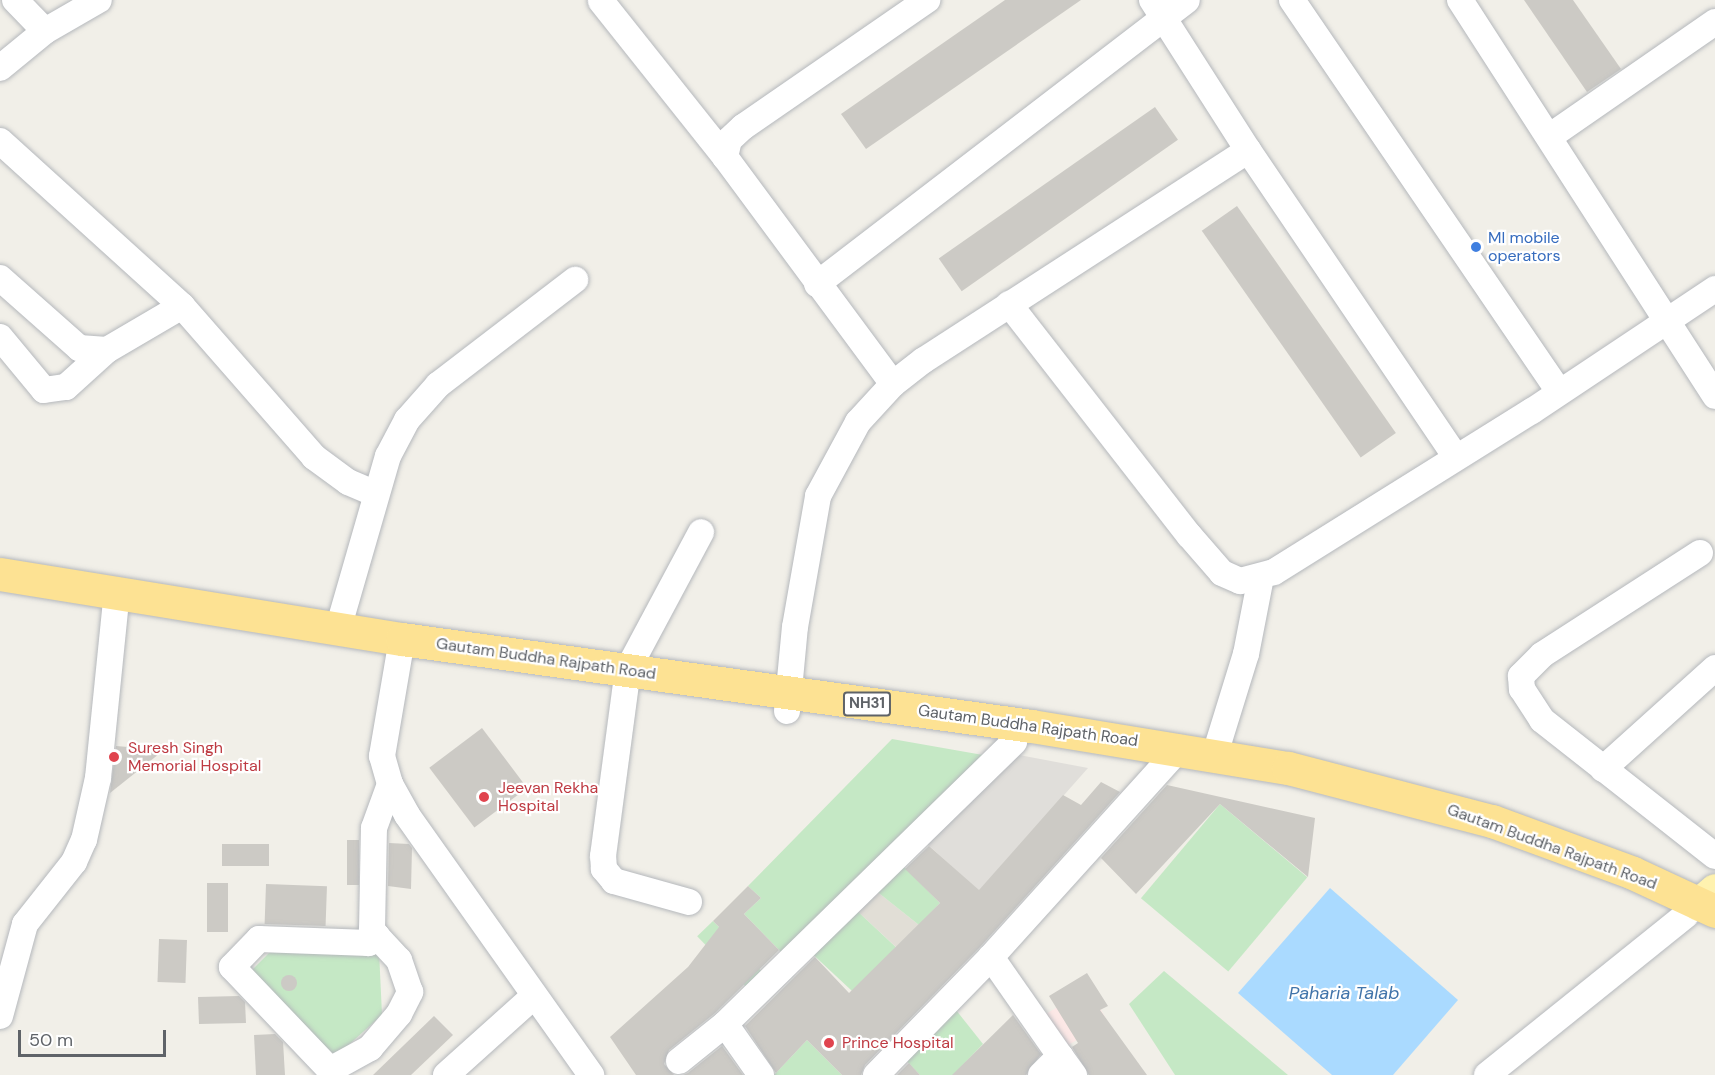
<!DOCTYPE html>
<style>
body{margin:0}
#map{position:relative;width:1715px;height:1075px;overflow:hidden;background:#f1efe8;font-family:"DM Sans",sans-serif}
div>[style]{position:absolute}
.industrial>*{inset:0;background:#e0deda}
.education>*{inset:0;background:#e1ded6}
.medical>*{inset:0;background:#fce8e6;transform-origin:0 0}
.green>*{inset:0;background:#c5e8c5;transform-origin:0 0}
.water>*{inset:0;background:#aadaff}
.building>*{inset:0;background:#cccac5;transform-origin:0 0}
.round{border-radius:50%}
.roads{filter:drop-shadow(0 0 2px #b5b8bc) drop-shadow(0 0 2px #b5b8bc)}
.minor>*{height:26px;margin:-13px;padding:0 13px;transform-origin:13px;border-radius:13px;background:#fff}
.major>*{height:33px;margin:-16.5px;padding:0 16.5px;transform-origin:16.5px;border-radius:16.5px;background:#fff2af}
.highway>*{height:33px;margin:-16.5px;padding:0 16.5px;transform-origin:16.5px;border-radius:16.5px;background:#fde293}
.dots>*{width:16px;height:16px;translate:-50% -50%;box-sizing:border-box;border:3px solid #fff;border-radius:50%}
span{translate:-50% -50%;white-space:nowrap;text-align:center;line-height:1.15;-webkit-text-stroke:4.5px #fff;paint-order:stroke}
.shield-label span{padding:2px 4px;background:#fff;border:2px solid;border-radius:4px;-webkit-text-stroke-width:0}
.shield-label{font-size:15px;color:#5f6368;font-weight:700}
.shop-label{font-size:16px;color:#366cbe}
.left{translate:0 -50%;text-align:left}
.street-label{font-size:16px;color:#5f6368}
.health-label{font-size:16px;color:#be3a42}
.water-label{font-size:18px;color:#4174aa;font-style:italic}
.scale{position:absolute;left:18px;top:1030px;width:148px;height:27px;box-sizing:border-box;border:3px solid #5f6368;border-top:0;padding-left:8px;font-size:18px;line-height:21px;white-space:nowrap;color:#5f6368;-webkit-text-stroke:4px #fff;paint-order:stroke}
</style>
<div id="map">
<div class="industrial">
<i style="clip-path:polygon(1019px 755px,1088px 768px,979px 891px,926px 843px)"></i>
</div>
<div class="education">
<i style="clip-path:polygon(875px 890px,919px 925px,896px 947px,855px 909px)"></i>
</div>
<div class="medical">
<i style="left:1089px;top:989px;width:38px;height:52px;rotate:60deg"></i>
</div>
<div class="green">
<i style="clip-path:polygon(892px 739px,983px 755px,782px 953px,744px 914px,761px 898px,748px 886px)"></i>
<i style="left:1220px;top:804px;width:114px;height:123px;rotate:40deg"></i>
<i style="clip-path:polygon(902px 865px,940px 903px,919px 925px,875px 890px)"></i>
<i style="left:855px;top:909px;width:56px;height:62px;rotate:43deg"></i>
<i style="left:713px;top:921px;width:73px;height:22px;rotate:46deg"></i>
<i style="clip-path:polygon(275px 947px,379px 951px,382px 1015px,334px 1058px,250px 972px)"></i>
<i style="clip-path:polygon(1164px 971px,1288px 1075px,1175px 1075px,1129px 1004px)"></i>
<i style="clip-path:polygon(952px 1005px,983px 1044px,953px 1075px,920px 1075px,903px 1057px)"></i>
<i style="clip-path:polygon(807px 1040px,842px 1075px,774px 1075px)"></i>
</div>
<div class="water">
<i style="clip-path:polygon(1330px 888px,1458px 1000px,1393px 1075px,1332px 1075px,1238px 993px)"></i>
</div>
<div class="building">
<i style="clip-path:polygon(1005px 0,1081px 0,866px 149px,841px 114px)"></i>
<i style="clip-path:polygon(1524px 0,1573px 0,1621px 69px,1587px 92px)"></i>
<i style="left:1155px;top:107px;width:40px;height:264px;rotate:55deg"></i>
<i style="left:1237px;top:206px;width:277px;height:43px;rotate:55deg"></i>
<i style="left:482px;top:728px;width:75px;height:66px;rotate:53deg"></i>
<i style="clip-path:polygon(116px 746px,164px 750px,110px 793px)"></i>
<i style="clip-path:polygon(1101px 782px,1120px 792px,980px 947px,865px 1065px,861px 1075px,842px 1075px,807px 1040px,776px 1073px,745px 1026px,815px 957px,849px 993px,940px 903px,905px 869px,929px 846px,979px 890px,1063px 795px,1081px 805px)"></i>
<i style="clip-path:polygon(1167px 785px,1315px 818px,1308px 877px,1220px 804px,1136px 894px,1101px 858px)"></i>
<i style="left:347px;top:840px;width:12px;height:45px"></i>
<i style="clip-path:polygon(389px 843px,409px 844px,412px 848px,411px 889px,388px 886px)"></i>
<i style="left:222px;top:844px;width:47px;height:22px"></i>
<i style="left:207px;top:883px;width:21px;height:49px"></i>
<i style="left:266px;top:884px;width:61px;height:40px;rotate:2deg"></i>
<i style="clip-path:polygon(748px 886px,761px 898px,744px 914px,779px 950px,715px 1013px,669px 1050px,664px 1064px,674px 1075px,636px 1075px,610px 1037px,688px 967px,719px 927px,713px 921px)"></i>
<i style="left:159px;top:939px;width:28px;height:43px;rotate:2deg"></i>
<i style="clip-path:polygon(1087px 973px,1108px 1006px,1100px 1010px,1147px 1075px,1089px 1075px,1072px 1047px,1078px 1043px,1049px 996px)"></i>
<i class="round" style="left:281px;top:975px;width:16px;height:16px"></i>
<i style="clip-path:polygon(239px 996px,245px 1002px,246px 1023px,199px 1024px,198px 997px)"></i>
<i style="clip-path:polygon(1013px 1015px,1041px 1054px,1026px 1075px,952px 1075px)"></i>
<i style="clip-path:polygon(434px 1016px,453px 1035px,411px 1075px,373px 1075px)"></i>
<i style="clip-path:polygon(275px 1034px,283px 1042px,285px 1075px,256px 1075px,254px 1035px)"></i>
<i style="clip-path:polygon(722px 1046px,743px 1075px,683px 1075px,688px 1073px)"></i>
<i style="clip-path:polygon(909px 1063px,920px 1075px,897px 1075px)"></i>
</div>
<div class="roads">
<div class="minor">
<i style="left:15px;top:0;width:43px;rotate:45.9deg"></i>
<i style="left:1152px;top:0;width:178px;rotate:57.4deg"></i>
<i style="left:1248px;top:150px;width:371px;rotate:55.9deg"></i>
<i style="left:1292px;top:0;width:474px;rotate:55.7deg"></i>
<i style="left:1460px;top:0;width:471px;rotate:57.2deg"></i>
<i style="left:601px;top:1px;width:199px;rotate:51.5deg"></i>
<i style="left:0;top:68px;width:58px;rotate:-39.4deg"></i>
<i style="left:45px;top:31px;width:62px;rotate:-29.9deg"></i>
<i style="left:1549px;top:137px;width:202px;rotate:-34.7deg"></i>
<i style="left:0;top:141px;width:246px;rotate:42.2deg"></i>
<i style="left:182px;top:306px;width:201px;rotate:48.8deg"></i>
<i style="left:314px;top:457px;width:42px;rotate:36.3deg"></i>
<i style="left:348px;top:482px;width:30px;rotate:23deg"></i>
<i style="left:0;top:278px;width:106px;rotate:41.5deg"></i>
<i style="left:79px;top:348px;width:28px;rotate:4deg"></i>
<i style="left:107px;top:350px;width:87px;rotate:-30.4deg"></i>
<i style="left:817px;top:284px;width:466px;rotate:-37.5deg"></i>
<i style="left:1009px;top:304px;width:293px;rotate:52.1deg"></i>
<i style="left:1189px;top:535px;width:50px;rotate:49deg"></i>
<i style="left:1222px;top:573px;width:20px;rotate:24deg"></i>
<i style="left:1240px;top:581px;width:35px;rotate:-15deg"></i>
<i style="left:1274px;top:572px;width:304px;rotate:-32deg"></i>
<i style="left:1532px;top:411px;width:220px;rotate:-33.7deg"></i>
<i style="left:0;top:337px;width:69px;rotate:50.3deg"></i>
<i style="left:44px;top:390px;width:22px;rotate:-8deg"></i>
<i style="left:66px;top:387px;width:55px;rotate:-42.1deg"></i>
<i style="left:893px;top:384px;width:282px;rotate:-126.5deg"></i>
<i style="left:725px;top:157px;width:17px;rotate:-77deg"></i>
<i style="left:729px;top:140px;width:19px;rotate:-43deg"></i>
<i style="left:743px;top:127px;width:224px;rotate:-34.6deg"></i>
<i style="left:1700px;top:553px;width:188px;rotate:147.2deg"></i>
<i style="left:1542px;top:655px;width:30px;rotate:135deg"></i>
<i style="left:1521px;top:676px;width:13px;rotate:86deg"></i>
<i style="left:1522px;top:689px;width:37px;rotate:57deg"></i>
<i style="left:1542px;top:720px;width:220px;rotate:38.2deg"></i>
<i style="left:338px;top:629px;width:180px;rotate:-73.9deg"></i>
<i style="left:388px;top:456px;width:41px;rotate:-62.2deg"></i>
<i style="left:407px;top:420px;width:47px;rotate:-48.5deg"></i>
<i style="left:438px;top:385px;width:173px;rotate:-37.5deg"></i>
<i style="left:402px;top:639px;width:119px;rotate:99.7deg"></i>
<i style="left:382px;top:756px;width:29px;rotate:74deg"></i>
<i style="left:390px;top:784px;width:35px;rotate:61deg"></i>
<i style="left:407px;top:815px;width:319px;rotate:54.7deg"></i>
<i style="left:787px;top:711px;width:84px;rotate:-84.6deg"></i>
<i style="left:795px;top:627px;width:133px;rotate:-80deg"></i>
<i style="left:818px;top:496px;width:84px;rotate:-61.6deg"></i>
<i style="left:858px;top:422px;width:52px;rotate:-47.4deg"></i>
<i style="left:893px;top:384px;width:39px;rotate:-38deg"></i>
<i style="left:924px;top:360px;width:386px;rotate:-32.9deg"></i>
<i style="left:1215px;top:754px;width:105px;rotate:-72.8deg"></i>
<i style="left:1246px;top:654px;width:78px;rotate:-79deg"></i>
<i style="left:1603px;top:769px;width:151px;rotate:-42deg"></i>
<i style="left:689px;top:902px;width:78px;rotate:-164.4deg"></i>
<i style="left:614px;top:881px;width:16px;rotate:-130deg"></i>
<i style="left:604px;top:869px;width:13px;rotate:-94deg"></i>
<i style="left:603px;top:856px;width:189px;rotate:-82.4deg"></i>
<i style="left:628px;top:669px;width:155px;rotate:-61.9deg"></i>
<i style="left:377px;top:936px;width:11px;rotate:139deg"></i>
<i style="left:369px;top:943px;width:110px;rotate:-177.9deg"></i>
<i style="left:259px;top:939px;width:39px;rotate:134deg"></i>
<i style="left:232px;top:967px;width:142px;rotate:46.4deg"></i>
<i style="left:330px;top:1070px;width:46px;rotate:-28.8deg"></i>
<i style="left:370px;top:1048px;width:45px;rotate:-49.5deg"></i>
<i style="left:399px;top:1014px;width:25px;rotate:-63deg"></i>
<i style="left:410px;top:992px;width:34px;rotate:-109deg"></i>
<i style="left:399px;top:960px;width:33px;rotate:-133deg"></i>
<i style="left:377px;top:936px;width:8px;rotate:-130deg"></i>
<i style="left:372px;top:930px;width:102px;rotate:-88.9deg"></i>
<i style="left:374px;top:828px;width:47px;rotate:-70deg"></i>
<i style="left:991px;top:957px;width:121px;rotate:55.1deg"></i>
<i style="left:0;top:1016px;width:95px;rotate:-74.8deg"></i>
<i style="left:25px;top:924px;width:79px;rotate:-51.7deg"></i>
<i style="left:74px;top:862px;width:24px;rotate:-66deg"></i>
<i style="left:84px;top:840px;width:64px;rotate:-77.3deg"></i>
<i style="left:98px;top:778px;width:187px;rotate:-84.2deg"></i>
<i style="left:679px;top:1061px;width:59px;rotate:-38.8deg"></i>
<i style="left:446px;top:1075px;width:118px;rotate:-41.9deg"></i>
<i style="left:761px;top:1075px;width:62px;rotate:-125.2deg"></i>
<i style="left:725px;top:1024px;width:404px;rotate:-44.3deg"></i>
<i style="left:876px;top:1075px;width:165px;rotate:-45.7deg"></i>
<i style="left:991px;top:957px;width:282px;rotate:-47.9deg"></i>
<i style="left:1041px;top:1075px;width:27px;rotate:-45deg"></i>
<i style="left:1060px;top:1056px;width:24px;rotate:54deg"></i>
<i style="left:1487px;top:1075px;width:255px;rotate:-38.8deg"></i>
</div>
<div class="major">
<i style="left:1699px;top:904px;width:21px;rotate:-41deg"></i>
</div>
<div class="highway">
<i style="left:0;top:574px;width:407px;rotate:9.2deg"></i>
<i style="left:402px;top:639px;width:635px;rotate:7.87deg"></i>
<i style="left:1031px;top:726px;width:260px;rotate:9.3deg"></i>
<i style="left:1288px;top:768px;width:211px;rotate:14.6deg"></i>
<i style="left:1492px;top:821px;width:150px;rotate:20.2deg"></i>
<i style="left:1633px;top:873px;width:90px;rotate:24.9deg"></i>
</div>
</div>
<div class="dots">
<i style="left:1476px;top:247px;background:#3f7fe0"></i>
<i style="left:114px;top:757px;background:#e0444e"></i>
<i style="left:484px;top:797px;background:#e0444e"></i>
<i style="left:829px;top:1043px;background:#e0444e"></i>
</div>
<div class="shield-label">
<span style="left:867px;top:704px">NH31</span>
</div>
<div class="shop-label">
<span class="left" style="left:1488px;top:247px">MI mobile<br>operators</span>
</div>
<div class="street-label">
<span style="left:546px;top:659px;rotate:8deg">Gautam Buddha Rajpath Road</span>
<span style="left:1028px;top:726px;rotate:8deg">Gautam Buddha Rajpath Road</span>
<span style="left:1552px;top:847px;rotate:20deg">Gautam Buddha Rajpath Road</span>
</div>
<div class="health-label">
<span class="left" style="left:128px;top:757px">Suresh Singh<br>Memorial Hospital</span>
<span class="left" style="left:498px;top:797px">Jeevan Rekha<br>Hospital</span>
<span class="left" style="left:842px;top:1043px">Prince Hospital</span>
</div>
<div class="water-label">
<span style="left:1344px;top:993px">Paharia Talab</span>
</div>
<div class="scale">50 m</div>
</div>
